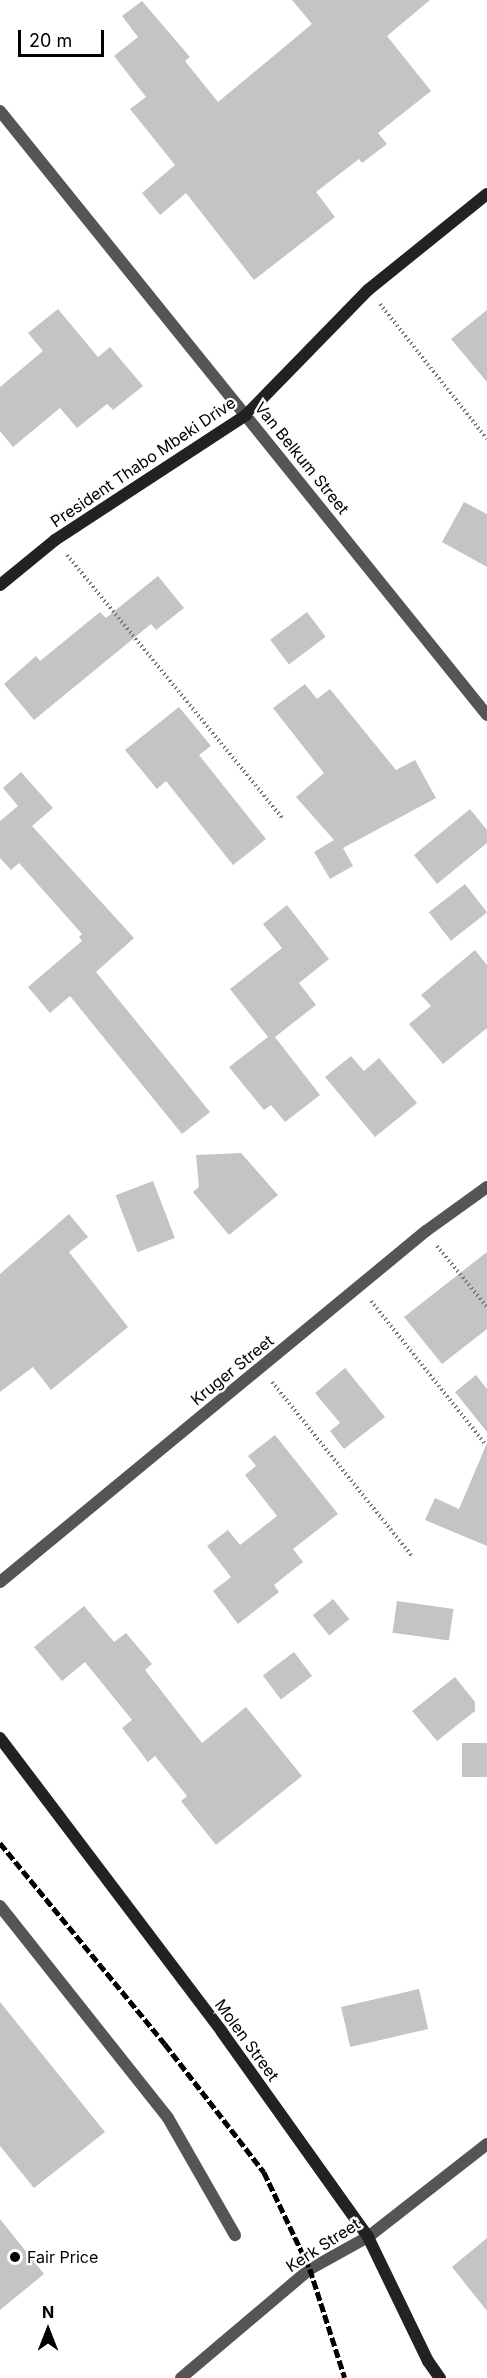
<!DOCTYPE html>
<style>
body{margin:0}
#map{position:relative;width:487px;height:2378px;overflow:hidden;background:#fff;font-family:Inter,sans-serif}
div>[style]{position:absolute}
.building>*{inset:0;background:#c4c4c4;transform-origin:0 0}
.path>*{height:4px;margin-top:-2px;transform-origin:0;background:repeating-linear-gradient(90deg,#777 0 1.5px,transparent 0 4.5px)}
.street>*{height:12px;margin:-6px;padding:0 6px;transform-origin:6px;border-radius:6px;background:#555}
.secondary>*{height:12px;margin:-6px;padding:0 6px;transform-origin:6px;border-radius:6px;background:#222}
.rail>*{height:4.5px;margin-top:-2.25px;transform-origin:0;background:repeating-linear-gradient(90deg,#000 0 9px,transparent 0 12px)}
.dots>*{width:16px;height:16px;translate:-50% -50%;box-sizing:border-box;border:3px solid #fff;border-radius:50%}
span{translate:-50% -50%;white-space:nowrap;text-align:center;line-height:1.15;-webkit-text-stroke:4.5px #fff;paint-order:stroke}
.street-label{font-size:16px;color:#000}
.poi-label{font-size:16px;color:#000}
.left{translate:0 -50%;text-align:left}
.north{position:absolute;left:18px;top:2300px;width:60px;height:60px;-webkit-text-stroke:4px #fff;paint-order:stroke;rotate:0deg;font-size:16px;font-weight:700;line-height:24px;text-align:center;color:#000}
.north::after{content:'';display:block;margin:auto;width:21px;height:27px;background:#000;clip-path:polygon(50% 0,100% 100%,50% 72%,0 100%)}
.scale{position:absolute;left:18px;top:30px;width:86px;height:27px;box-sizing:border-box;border:3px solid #000;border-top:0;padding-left:8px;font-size:18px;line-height:21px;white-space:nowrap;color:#000;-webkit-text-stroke:4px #fff;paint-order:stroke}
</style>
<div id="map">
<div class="building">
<i style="clip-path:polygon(292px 0,430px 0,387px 36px,431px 91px,378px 133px,387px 144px,362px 163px,359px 159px,316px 192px,335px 217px,254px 280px,186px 193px,160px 215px,142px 193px,175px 165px,130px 109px,146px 97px,114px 56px,138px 37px,122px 16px,142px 1px,190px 57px,185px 61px,218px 102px,312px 24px)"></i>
<i style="clip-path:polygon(58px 309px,98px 357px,110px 347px,143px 386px,113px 410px,107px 404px,77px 428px,60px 408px,13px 447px,0 431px,0 387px,43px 351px,28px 333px)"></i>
<i style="clip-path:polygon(487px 310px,487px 382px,451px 339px)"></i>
<i style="clip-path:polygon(464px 502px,487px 514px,487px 567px,442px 542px)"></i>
<i style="clip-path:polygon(158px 576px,184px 608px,156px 630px,151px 624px,34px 720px,4px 684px,36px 656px,40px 661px,100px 612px,106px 618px)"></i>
<i style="left:307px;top:612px;width:31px;height:46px;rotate:53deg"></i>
<i style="clip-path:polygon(305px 684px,317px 699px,330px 689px,396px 770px,415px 760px,436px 798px,343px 848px,353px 866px,330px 879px,314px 852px,334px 840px,296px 797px,324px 773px,273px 708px)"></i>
<i style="clip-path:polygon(179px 707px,211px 746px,199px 755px,266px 839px,233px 865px,166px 781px,157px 789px,125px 750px)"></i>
<i style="clip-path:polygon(21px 772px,53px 808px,32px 826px,134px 938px,96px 972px,210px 1112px,182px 1134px,70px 996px,50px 1013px,28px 987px,82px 941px,79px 937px,82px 934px,19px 863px,11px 870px,0 858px,0 821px,18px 806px,3px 788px)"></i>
<i style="clip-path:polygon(470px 809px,487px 830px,487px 843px,437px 884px,414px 855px)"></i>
<i style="left:465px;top:884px;width:36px;height:46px;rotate:52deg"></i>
<i style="clip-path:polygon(287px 905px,329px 959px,299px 983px,316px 1005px,275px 1037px,320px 1095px,285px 1122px,271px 1105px,264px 1110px,229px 1067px,268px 1037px,230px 989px,282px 948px,263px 924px)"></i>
<i style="clip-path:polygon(475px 950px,487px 965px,487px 1028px,443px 1064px,409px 1024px,431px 1006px,421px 995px)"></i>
<i style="clip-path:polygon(351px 1056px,364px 1071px,379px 1058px,417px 1103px,375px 1137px,325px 1077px)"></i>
<i style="clip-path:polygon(241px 1153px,278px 1195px,229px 1235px,193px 1192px,199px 1187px,196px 1155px)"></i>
<i style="left:153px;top:1181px;width:61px;height:40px;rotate:69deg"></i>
<i style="clip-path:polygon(69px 1214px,88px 1237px,69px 1252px,128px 1327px,51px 1390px,33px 1367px,0 1392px,0 1274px)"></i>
<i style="clip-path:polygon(487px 1252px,487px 1329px,442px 1364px,404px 1317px)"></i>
<i style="clip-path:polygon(345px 1368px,385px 1417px,344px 1449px,330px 1431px,340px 1423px,315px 1393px)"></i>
<i style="clip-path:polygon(476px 1375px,487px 1389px,487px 1432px,455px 1392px)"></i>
<i style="clip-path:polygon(275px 1435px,338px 1514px,293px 1549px,303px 1562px,274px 1585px,279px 1592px,238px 1624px,213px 1591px,231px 1577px,207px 1546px,228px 1530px,240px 1545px,277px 1516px,245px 1475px,256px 1466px,248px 1456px)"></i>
<i style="clip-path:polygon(487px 1443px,487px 1546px,425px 1520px,435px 1498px,459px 1509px)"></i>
<i style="left:333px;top:1599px;width:26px;height:26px;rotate:51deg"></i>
<i style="left:397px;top:1601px;width:57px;height:32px;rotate:8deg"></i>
<i style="clip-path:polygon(84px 1606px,114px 1642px,126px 1633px,152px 1664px,145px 1670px,202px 1743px,246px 1707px,302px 1776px,216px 1845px,181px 1801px,187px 1796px,155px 1756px,148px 1762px,122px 1728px,132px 1720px,85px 1662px,62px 1681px,34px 1647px)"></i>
<i style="left:294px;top:1652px;width:30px;height:39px;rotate:53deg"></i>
<i style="clip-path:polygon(455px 1677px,475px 1702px,475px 1711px,437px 1741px,412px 1711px)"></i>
<i style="left:462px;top:1743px;width:25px;height:34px"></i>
<i style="left:419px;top:1989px;width:41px;height:80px;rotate:77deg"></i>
<i style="clip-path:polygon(0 2002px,105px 2132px,34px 2188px,0 2146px)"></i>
<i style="clip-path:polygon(0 2219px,44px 2274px,0 2310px)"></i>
<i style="clip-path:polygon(487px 2238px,487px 2311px,452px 2267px)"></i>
</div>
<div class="path">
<i style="left:380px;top:304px;width:172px;rotate:51.6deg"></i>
<i style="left:67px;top:555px;width:341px;rotate:50.7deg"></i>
<i style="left:437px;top:1246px;width:79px;rotate:50.7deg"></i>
<i style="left:371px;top:1301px;width:184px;rotate:51.4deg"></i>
<i style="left:272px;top:1382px;width:223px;rotate:51.2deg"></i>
</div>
<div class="street">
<i style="left:0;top:111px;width:776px;rotate:51.12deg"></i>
<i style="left:0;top:1582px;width:552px;rotate:-39.49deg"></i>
<i style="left:426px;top:1231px;width:75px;rotate:-35.8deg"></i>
<i style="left:0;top:1906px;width:270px;rotate:51.6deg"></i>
<i style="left:168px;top:2118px;width:135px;rotate:60.2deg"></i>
<i style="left:181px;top:2378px;width:169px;rotate:-40.2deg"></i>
<i style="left:310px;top:2269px;width:66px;rotate:-28.9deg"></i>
<i style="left:368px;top:2237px;width:151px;rotate:-38deg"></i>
</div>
<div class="secondary">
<i style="left:0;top:585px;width:71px;rotate:-39.3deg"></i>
<i style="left:55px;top:540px;width:228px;rotate:-33.2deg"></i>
<i style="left:246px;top:415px;width:175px;rotate:-45.7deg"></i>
<i style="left:368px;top:290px;width:153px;rotate:-38.9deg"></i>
<i style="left:0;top:1738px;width:368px;rotate:52.9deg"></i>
<i style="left:222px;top:2032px;width:252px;rotate:54.5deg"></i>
<i style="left:368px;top:2237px;width:138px;rotate:64.2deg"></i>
<i style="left:428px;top:2361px;width:21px;rotate:55deg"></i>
</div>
<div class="rail">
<i style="left:0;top:1843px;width:260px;rotate:50.6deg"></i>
<i style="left:165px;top:2044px;width:162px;rotate:52.3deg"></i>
<i style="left:264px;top:2172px;width:107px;rotate:64.6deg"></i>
<i style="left:310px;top:2269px;width:114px;rotate:72.2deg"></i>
</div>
<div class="dots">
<i style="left:15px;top:2257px;background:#000"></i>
</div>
<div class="street-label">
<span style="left:302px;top:458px;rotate:51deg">Van Belkum Street</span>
<span style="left:143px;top:462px;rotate:-34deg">President Thabo Mbeki Drive</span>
<span style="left:232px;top:1370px;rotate:-39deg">Kruger Street</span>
<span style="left:247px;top:2040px;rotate:54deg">Molen Street</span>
<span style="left:323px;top:2245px;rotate:-33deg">Kerk Street</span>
</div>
<div class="poi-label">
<span class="left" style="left:27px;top:2257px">Fair Price</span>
</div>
<div class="north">N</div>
<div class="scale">20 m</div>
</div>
